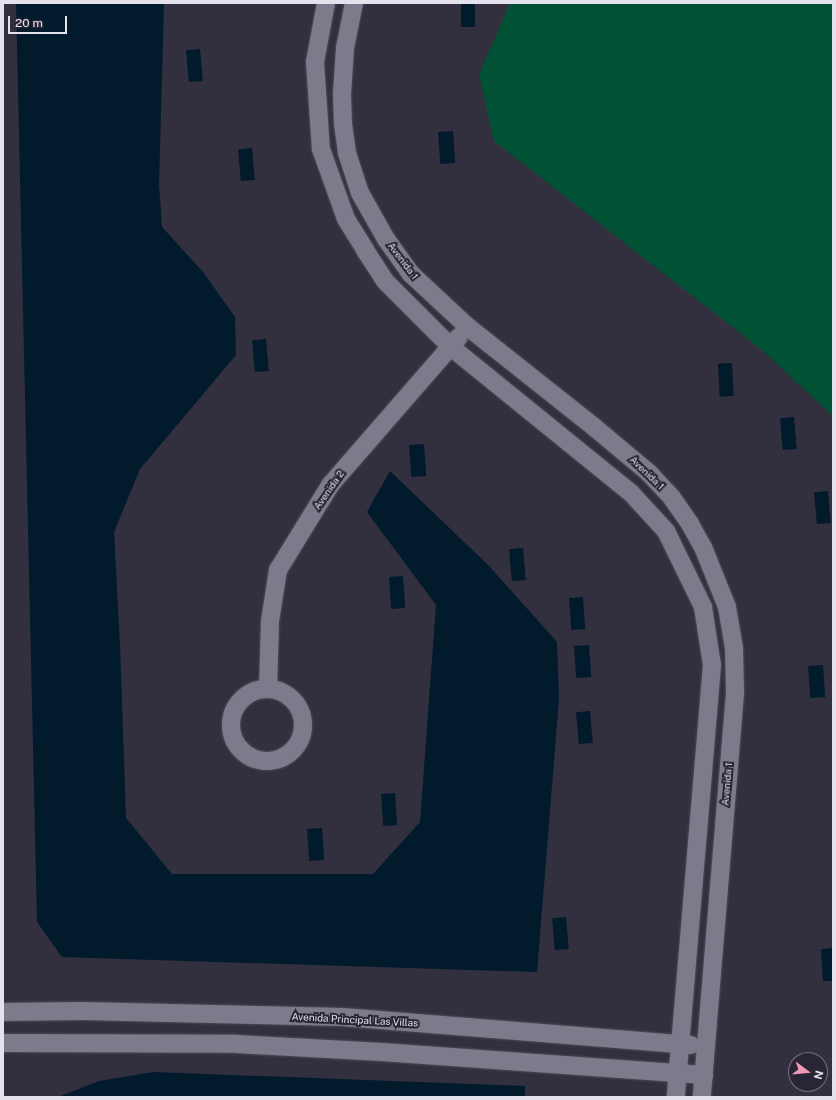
<!DOCTYPE html>
<style>
body{margin:0}
#map{position:relative;width:836px;height:1100px;overflow:hidden;background:#322f3f;font-family:"Public Sans",sans-serif}
div>[style]{position:absolute}
.green>*{inset:0;background:#015234}
.water>*{inset:0;background:#011a2c;transform-origin:0 0}
.roads{filter:drop-shadow(0 0 1px #4f4c59) drop-shadow(0 0 1px #4f4c59)}
.street>*{height:18px;margin:-9px;padding:0 9px;transform-origin:9px;border-radius:9px;background:#7d7a8c}
.street>.ring{margin:-9px;padding:0;box-sizing:content-box;background:none;border:18px solid #7d7a8c;border-radius:50%}
span{translate:-50% -50%;white-space:nowrap;text-align:center;line-height:1.15;-webkit-text-stroke:4px #282534;paint-order:stroke}
.street-label{font-size:10px;color:#e4e2ed}
.frame{position:absolute;inset:0;border:4px solid #e4e2ed;pointer-events:none}
.north{position:absolute;left:788px;top:1052px;width:40px;height:40px;box-sizing:border-box;background:#282534;border:1px solid #73717e;border-radius:50%;rotate:106deg;font-size:11px;font-weight:700;line-height:16px;text-align:center;color:#e4e2ed}
.north::after{content:'';display:block;margin:auto;width:14px;height:18px;background:#f19ab3;clip-path:polygon(50% 0,100% 100%,50% 72%,0 100%)}
.scale{position:absolute;left:8px;top:16px;width:59px;height:18px;box-sizing:border-box;border:2px solid #e4e2ed;border-top:0;padding-left:5px;font-size:12px;line-height:14px;white-space:nowrap;color:#e4e2ed;-webkit-text-stroke:3px #282534;paint-order:stroke}
</style>
<div id="map">
<div class="green">
<i style="clip-path:polygon(510px 3px,833px 3px,833px 416px,763px 351px,494px 141px,479px 75px)"></i>
</div>
<div class="water">
<i style="clip-path:polygon(16px 3px,164px 3px,159px 184px,162px 227px,203px 272px,235px 317px,236px 355px,140px 469px,114px 532px,120px 645px,126px 818px,172px 874px,373px 874px,420px 822px,436px 605px,367px 512px,390px 471px,488px 565px,557px 642px,559px 699px,537px 972px,62px 957px,37px 922px)"></i>
<i style="left:461px;top:3px;width:14px;height:24px"></i>
<i style="left:200px;top:49px;width:32px;height:14px;rotate:85deg"></i>
<i style="left:453px;top:131px;width:32px;height:15px;rotate:86deg"></i>
<i style="left:252px;top:148px;width:32px;height:14px;rotate:85deg"></i>
<i style="left:266px;top:339px;width:32px;height:14px;rotate:85deg"></i>
<i style="left:732px;top:363px;width:33px;height:14px;rotate:87deg"></i>
<i style="left:794px;top:417px;width:32px;height:14px;rotate:85deg"></i>
<i style="left:424px;top:444px;width:32px;height:15px;rotate:86deg"></i>
<i style="left:828px;top:491px;width:32px;height:14px;rotate:85deg"></i>
<i style="left:523px;top:548px;width:32px;height:14px;rotate:85deg"></i>
<i style="left:403px;top:576px;width:32px;height:14px;rotate:86deg"></i>
<i style="left:583px;top:597px;width:32px;height:14px;rotate:86deg"></i>
<i style="left:589px;top:645px;width:32px;height:15px;rotate:86deg"></i>
<i style="left:823px;top:665px;width:32px;height:15px;rotate:86deg"></i>
<i style="left:590px;top:711px;width:32px;height:14px;rotate:85deg"></i>
<i style="left:395px;top:793px;width:32px;height:14px;rotate:86deg"></i>
<i style="left:322px;top:828px;width:32px;height:15px;rotate:86deg"></i>
<i style="left:566px;top:917px;width:32px;height:14px;rotate:85deg"></i>
<i style="clip-path:polygon(833px 948px,833px 981px,823px 981px,821px 949px)"></i>
<i style="clip-path:polygon(153px 1072px,525px 1086px,525px 1097px,58px 1097px,99px 1081px)"></i>
</div>
<div class="roads">
<div class="street">
<i style="left:326px;top:3px;width:60px;rotate:100.6deg"></i>
<i style="left:315px;top:62px;width:87px;rotate:86.1deg"></i>
<i style="left:321px;top:149px;width:74px;rotate:70.3deg"></i>
<i style="left:346px;top:219px;width:36px;rotate:58deg"></i>
<i style="left:365px;top:250px;width:37px;rotate:57deg"></i>
<i style="left:385px;top:281px;width:95px;rotate:45deg"></i>
<i style="left:452px;top:348px;width:230px;rotate:39deg"></i>
<i style="left:631px;top:493px;width:52px;rotate:47.4deg"></i>
<i style="left:666px;top:531px;width:85px;rotate:64deg"></i>
<i style="left:703px;top:607px;width:59px;rotate:81.2deg"></i>
<i style="left:712px;top:665px;width:433px;rotate:94.8deg"></i>
<i style="left:354px;top:3px;width:46px;rotate:101.3deg"></i>
<i style="left:345px;top:48px;width:46px;rotate:93.7deg"></i>
<i style="left:342px;top:94px;width:30px;rotate:88deg"></i>
<i style="left:343px;top:124px;width:29px;rotate:82deg"></i>
<i style="left:347px;top:153px;width:42px;rotate:72deg"></i>
<i style="left:360px;top:193px;width:53px;rotate:60.5deg"></i>
<i style="left:386px;top:239px;width:43px;rotate:54.5deg"></i>
<i style="left:411px;top:274px;width:78px;rotate:42.9deg"></i>
<i style="left:468px;top:327px;width:161px;rotate:38.4deg"></i>
<i style="left:594px;top:427px;width:72px;rotate:39.9deg"></i>
<i style="left:649px;top:473px;width:34px;rotate:47deg"></i>
<i style="left:672px;top:498px;width:32px;rotate:55deg"></i>
<i style="left:690px;top:524px;width:26px;rotate:61deg"></i>
<i style="left:703px;top:547px;width:65px;rotate:68.2deg"></i>
<i style="left:727px;top:607px;width:42px;rotate:80.3deg"></i>
<i style="left:734px;top:648px;width:45px;rotate:88.7deg"></i>
<i style="left:735px;top:693px;width:405px;rotate:94.7deg"></i>
<i class="ring" style="left:231px;top:689px;width:54px;height:54px"></i>
<i style="left:268px;top:689px;width:68px;rotate:-88.3deg"></i>
<i style="left:270px;top:621px;width:52px;rotate:-81.1deg"></i>
<i style="left:278px;top:570px;width:101px;rotate:-58.4deg"></i>
<i style="left:331px;top:484px;width:195px;rotate:-49deg"></i>
<i style="left:3px;top:1012px;width:80px;rotate:-0.7deg"></i>
<i style="left:83px;top:1011px;width:260px;rotate:1.3deg"></i>
<i style="left:343px;top:1017px;width:349px;rotate:4.6deg"></i>
<i style="left:3px;top:1043px;width:234px;rotate:0.2deg"></i>
<i style="left:237px;top:1044px;width:145px;rotate:3.2deg"></i>
<i style="left:382px;top:1052px;width:323px;rotate:4.1deg"></i>
</div>
</div>
<div class="street-label">
<span style="left:403px;top:261px;rotate:53deg">Avenida 1</span>
<span style="left:647px;top:473px;rotate:44deg">Avenida 1</span>
<span style="left:329px;top:490px;rotate:-55deg">Avenida 2</span>
<span style="left:727px;top:784px;rotate:-85deg">Avenida 1</span>
<span style="left:355px;top:1020px;rotate:3deg">Avenida Principal Las Villas</span>
</div>
<div class="frame"></div>
<div class="north">N</div>
<div class="scale">20 m</div>
</div>
